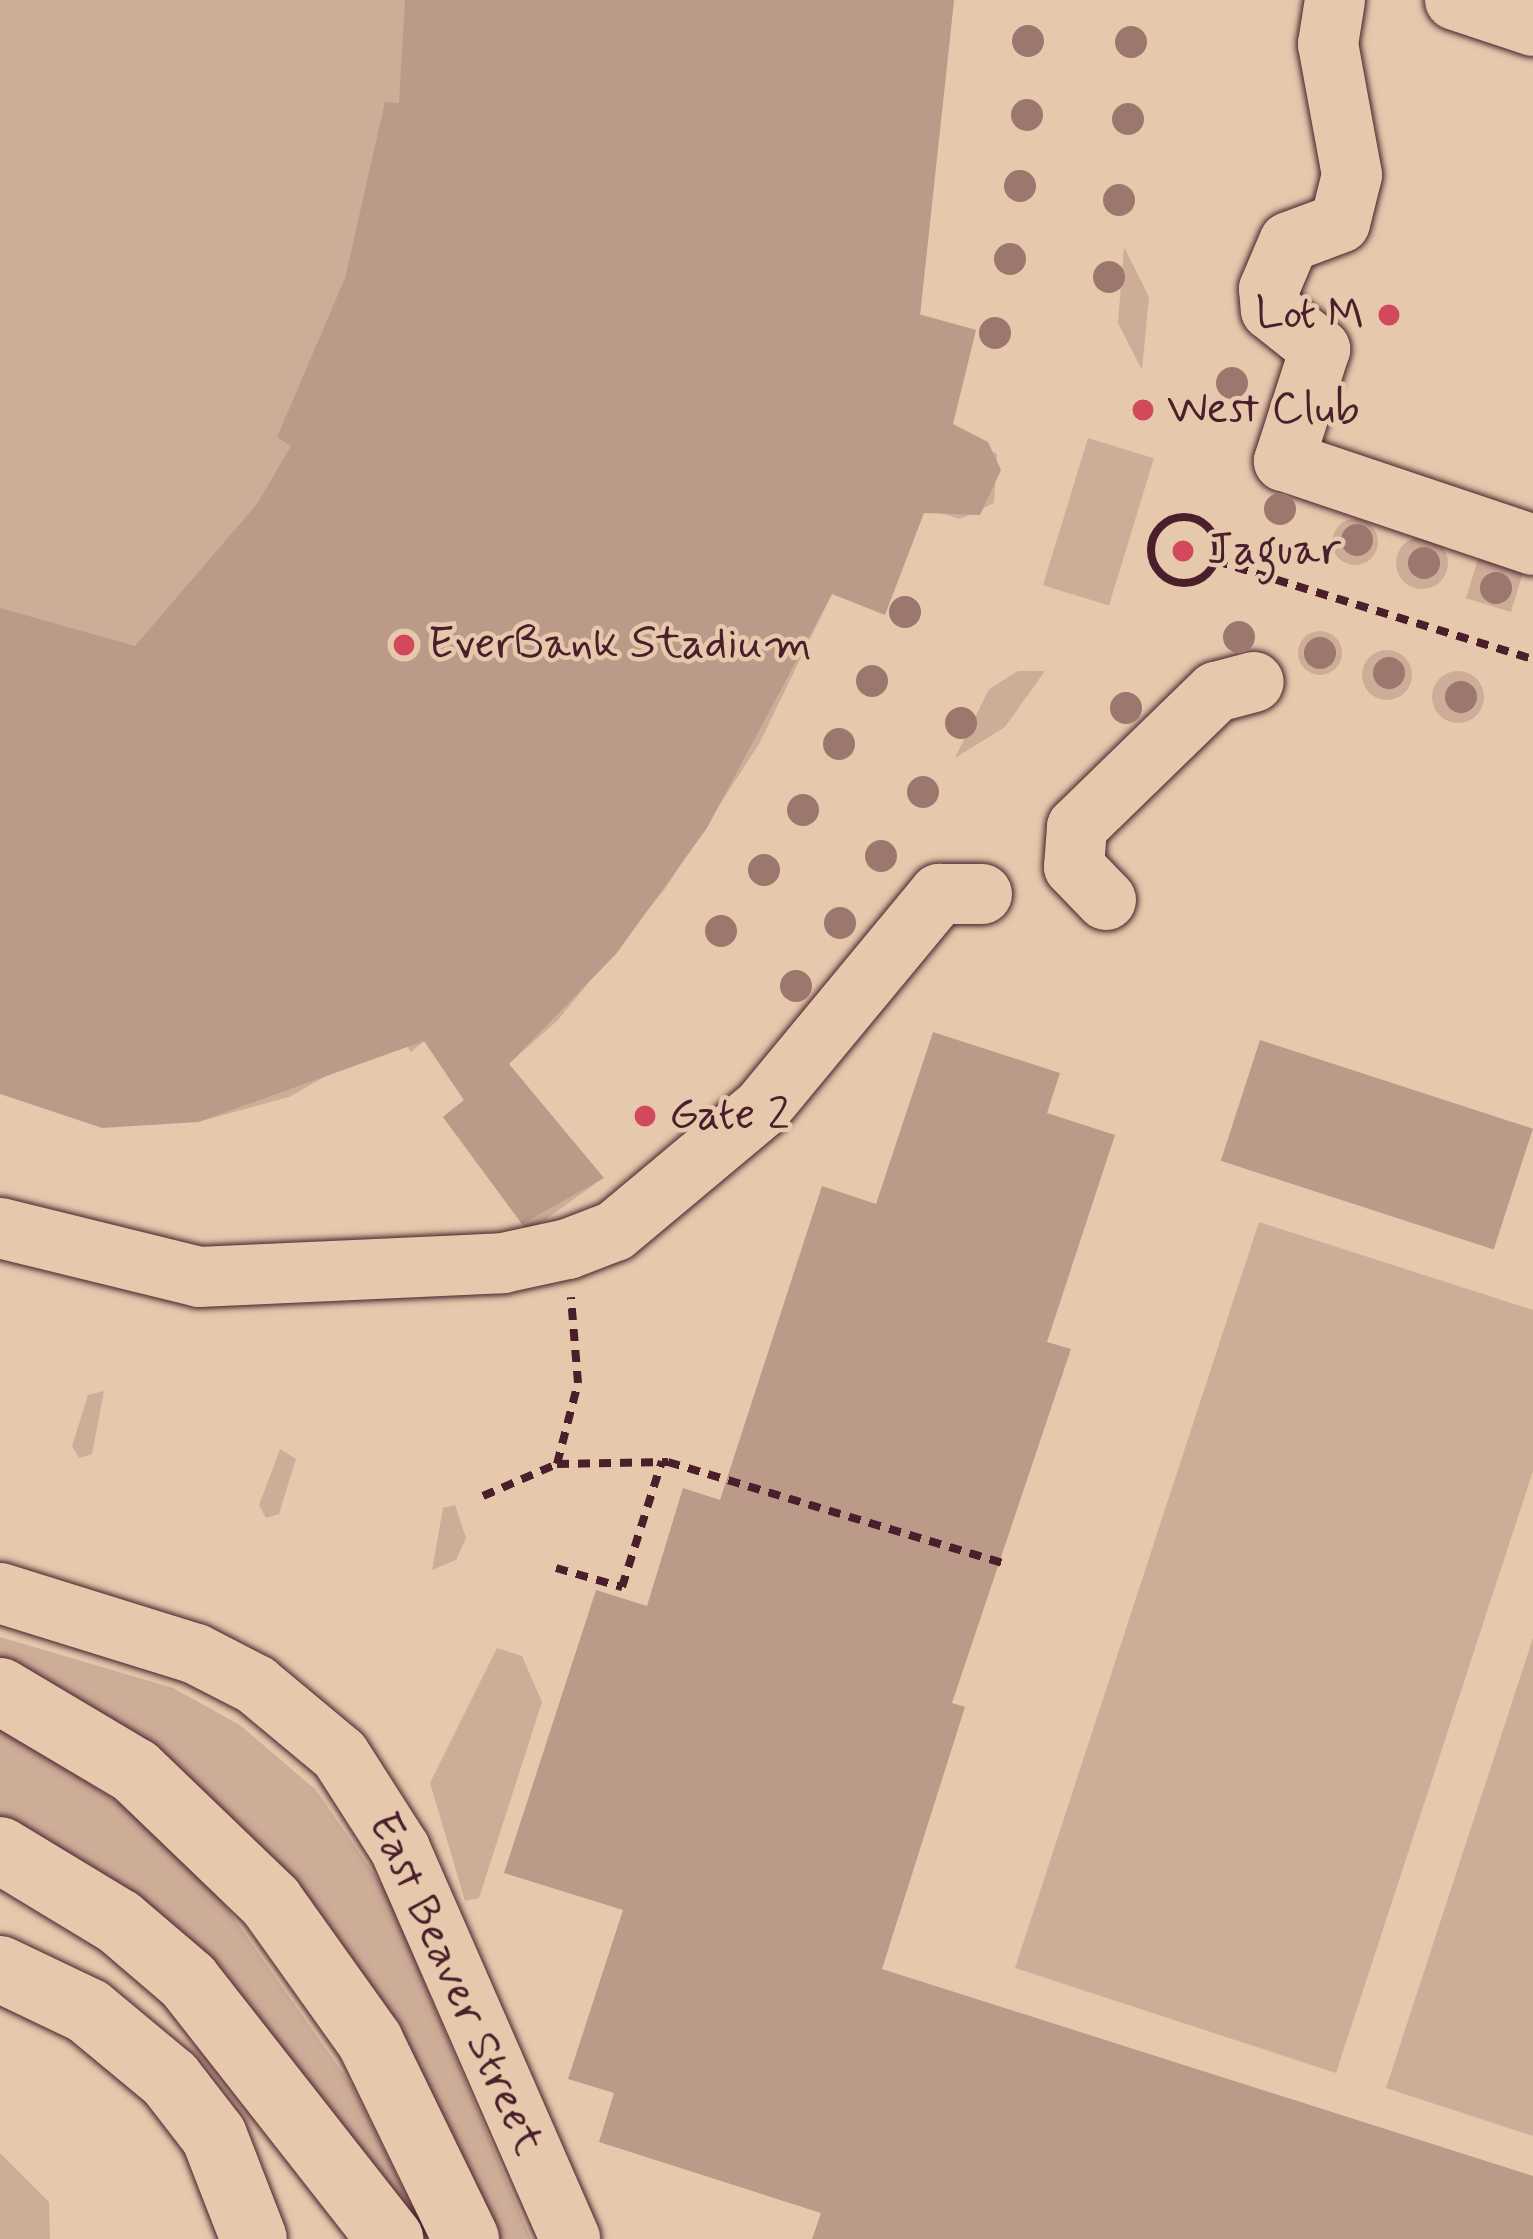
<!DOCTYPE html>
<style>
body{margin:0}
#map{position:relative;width:1533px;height:2239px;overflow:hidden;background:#e6c9ad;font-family:Mynerve,sans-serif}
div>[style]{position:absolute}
.green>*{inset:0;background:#cdad98;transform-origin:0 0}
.round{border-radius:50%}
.building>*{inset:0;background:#bb9a89;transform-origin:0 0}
.path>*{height:8px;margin-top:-4px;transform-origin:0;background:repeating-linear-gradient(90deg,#4a1f2b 0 12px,transparent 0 21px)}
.path>.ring{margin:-4px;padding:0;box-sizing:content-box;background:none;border:8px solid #4a1f2b;border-radius:50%}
.roads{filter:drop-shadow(0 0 3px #4a1f2b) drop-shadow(0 0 3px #4a1f2b)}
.minor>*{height:60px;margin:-30px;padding:0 30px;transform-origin:30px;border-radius:30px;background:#e6c9ad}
.highway>*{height:66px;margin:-33px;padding:0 33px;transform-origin:33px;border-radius:33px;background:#e6c9ad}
.trees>*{width:32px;height:32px;margin:-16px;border-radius:50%;background:#9b776e}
.dots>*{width:33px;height:33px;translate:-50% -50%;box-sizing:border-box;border:6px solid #e6c9ad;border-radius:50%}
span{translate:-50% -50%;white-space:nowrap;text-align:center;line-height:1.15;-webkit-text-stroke:9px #e6c9ad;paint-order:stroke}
.poi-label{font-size:45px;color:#4a1f2b}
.right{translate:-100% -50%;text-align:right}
.left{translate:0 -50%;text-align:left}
.street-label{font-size:45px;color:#4a1f2b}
</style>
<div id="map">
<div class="green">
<i style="clip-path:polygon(0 0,954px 0,920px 314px,976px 330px,949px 432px,997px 454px,994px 503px,960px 519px,925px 508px,832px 594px,759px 744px,665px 889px,558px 1020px,486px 1084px,519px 1076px,602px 1179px,528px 1232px,443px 1117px,464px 1100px,446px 1074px,463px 1010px,411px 1052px,399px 1035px,289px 1097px,198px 1122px,0 1094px)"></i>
<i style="clip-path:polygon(1124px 247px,1149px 297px,1142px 370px,1118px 323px)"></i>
<i style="left:1088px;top:438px;width:69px;height:154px;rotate:17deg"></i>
<i class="round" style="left:1332px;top:519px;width:46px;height:46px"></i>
<i class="round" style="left:1396px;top:537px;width:52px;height:52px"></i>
<i style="left:1478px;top:559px;width:47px;height:41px;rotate:17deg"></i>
<i class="round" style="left:1298px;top:631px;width:44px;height:44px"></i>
<i class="round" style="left:1362px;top:650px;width:50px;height:50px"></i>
<i style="clip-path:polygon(1018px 671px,1045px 671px,1005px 727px,955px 758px,989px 689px)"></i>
<i class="round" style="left:1432px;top:671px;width:52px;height:52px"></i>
<i style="clip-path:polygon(1259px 1222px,1533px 1310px,1533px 1471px,1336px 2073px,1015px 1968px)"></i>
<i style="clip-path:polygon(104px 1391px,92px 1454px,79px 1458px,72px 1446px,88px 1395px)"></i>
<i style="clip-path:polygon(280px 1449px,296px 1459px,279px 1514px,266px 1518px,259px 1505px)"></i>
<i style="clip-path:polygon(455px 1505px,466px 1538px,456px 1560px,432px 1570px,443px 1508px)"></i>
<i style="clip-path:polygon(0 1637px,173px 1688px,240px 1725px,316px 1790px,387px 1893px,531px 2239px,483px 2239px,402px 2067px,0 1669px)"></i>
<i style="clip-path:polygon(1533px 1638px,1533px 2136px,1386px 2088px)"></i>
<i style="clip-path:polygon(497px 1648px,522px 1656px,542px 1702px,479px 1898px,465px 1901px,430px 1783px)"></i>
<i style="clip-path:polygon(0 1727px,124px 1806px,219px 1897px,352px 2086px,428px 2239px,0 1833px)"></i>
<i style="clip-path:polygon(0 2153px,49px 2202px,50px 2239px,0 2239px)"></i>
</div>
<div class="building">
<i style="clip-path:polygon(405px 0,954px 0,920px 315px,976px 330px,953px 424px,988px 442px,1001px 470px,980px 515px,924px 513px,885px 615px,832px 594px,707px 828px,616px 954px,509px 1064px,604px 1178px,522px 1224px,443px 1117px,464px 1100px,424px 1041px,198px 1122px,102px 1128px,0 1094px,0 608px,135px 646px,257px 504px,291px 446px,277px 437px,345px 278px,385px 102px,399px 103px)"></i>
<i style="clip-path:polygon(933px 1032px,1060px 1073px,1047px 1113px,1115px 1135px,1047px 1342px,1071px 1349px,952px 1703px,965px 1707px,882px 1969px,1533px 2176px,1533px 2239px,812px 2239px,821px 2213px,599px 2142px,614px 2093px,568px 2079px,623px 1910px,504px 1873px,596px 1590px,647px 1606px,683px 1488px,720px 1500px,822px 1186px,876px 1204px)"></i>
<i style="left:1260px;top:1040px;width:287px;height:127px;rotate:18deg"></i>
</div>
<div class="path">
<i class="ring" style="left:1151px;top:517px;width:58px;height:58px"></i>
<i style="left:1216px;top:561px;width:332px;rotate:17.2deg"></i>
<i style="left:557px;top:1464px;width:111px;rotate:-1deg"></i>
<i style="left:668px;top:1462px;width:350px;rotate:16.8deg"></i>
<i style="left:483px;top:1496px;width:81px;rotate:-23.4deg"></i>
<i style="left:557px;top:1464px;width:84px;rotate:-75.5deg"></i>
<i style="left:578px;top:1383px;width:86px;rotate:-94.7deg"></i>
<i style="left:556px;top:1568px;width:69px;rotate:16.1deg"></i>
<i style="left:622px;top:1587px;width:132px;rotate:-72.4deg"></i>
</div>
<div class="roads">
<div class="minor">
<i style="left:1335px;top:0;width:45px;rotate:99deg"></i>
<i style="left:1328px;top:44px;width:133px;rotate:79.6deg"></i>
<i style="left:1352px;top:175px;width:49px;rotate:104deg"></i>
<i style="left:1340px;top:223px;width:54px;rotate:159.6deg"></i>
<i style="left:1289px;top:242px;width:51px;rotate:113.1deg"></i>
<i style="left:1269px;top:289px;width:21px;rotate:85deg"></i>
<i style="left:1271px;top:310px;width:63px;rotate:38.5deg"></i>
<i style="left:1320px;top:349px;width:118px;rotate:107.8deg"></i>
<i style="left:1284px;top:461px;width:263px;rotate:18.6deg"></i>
<i style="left:1455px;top:0;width:82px;rotate:18.4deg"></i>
<i style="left:1106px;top:900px;width:46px;rotate:-134.1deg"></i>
<i style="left:1074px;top:867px;width:40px;rotate:-85.7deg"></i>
<i style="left:1077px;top:827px;width:194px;rotate:-44.2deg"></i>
<i style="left:1216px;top:692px;width:39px;rotate:-15deg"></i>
<i style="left:0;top:1228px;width:205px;rotate:13.8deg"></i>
<i style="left:199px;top:1277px;width:304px;rotate:-2.6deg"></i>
<i style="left:503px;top:1263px;width:66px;rotate:-12.2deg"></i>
<i style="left:568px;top:1249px;width:50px;rotate:-21deg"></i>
<i style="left:615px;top:1231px;width:192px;rotate:-39.9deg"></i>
<i style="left:762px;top:1108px;width:278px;rotate:-50.4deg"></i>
<i style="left:939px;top:894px;width:43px"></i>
<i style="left:0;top:1593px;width:205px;rotate:17.3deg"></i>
<i style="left:196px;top:1654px;width:68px;rotate:27.3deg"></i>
<i style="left:256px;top:1685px;width:109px;rotate:39.8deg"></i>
<i style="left:340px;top:1755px;width:112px;rotate:57.4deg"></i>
<i style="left:400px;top:1849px;width:425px;rotate:66.4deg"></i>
</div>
<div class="highway">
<i style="left:0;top:1691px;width:157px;rotate:30.7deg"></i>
<i style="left:135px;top:1771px;width:189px;rotate:43.9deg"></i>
<i style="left:271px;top:1902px;width:171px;rotate:54.5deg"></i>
<i style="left:370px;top:2041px;width:220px;rotate:64.1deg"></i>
<i style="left:0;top:1850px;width:139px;rotate:31.2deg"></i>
<i style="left:119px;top:1922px;width:91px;rotate:40.5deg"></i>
<i style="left:188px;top:1981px;width:328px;rotate:51.9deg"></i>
<i style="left:0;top:1969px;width:98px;rotate:25.5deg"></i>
<i style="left:88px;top:2011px;width:107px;rotate:39.7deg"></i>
<i style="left:170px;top:2079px;width:72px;rotate:52.3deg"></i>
<i style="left:214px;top:2136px;width:110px;rotate:68.8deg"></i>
</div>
</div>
<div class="trees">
<i style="left:1028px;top:41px"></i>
<i style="left:1131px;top:42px"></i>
<i style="left:1027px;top:115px"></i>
<i style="left:1128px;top:119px"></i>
<i style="left:1020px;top:186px"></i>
<i style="left:1119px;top:200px"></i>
<i style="left:1010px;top:259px"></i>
<i style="left:1109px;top:277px"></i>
<i style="left:995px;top:333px"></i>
<i style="left:1232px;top:383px"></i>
<i style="left:1280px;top:509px"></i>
<i style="left:1357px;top:540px"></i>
<i style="left:1424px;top:563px"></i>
<i style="left:1496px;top:588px"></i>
<i style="left:905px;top:612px"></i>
<i style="left:1239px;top:637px"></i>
<i style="left:1320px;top:653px"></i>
<i style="left:1389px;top:673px"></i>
<i style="left:872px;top:681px"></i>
<i style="left:1461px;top:697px"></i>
<i style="left:1126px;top:708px"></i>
<i style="left:961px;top:723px"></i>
<i style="left:839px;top:744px"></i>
<i style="left:923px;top:792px"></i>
<i style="left:803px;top:810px"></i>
<i style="left:881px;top:856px"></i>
<i style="left:764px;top:870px"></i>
<i style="left:840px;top:923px"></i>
<i style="left:721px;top:931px"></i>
<i style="left:796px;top:986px"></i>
</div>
<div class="dots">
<i style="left:1389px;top:315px;background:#d1495b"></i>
<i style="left:1143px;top:410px;background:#d1495b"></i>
<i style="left:1183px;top:551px;background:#d1495b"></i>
<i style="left:404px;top:645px;background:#d1495b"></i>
<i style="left:645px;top:1116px;background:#d1495b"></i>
</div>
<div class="poi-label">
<span class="right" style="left:1365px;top:315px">Lot M</span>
<span class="left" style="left:1167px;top:410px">West Club</span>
<span class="left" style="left:1207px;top:551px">Jaguar</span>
<span class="left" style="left:428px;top:645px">EverBank Stadium</span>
<span class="left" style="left:669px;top:1116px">Gate 2</span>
</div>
<div class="street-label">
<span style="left:455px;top:1984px;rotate:66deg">East Beaver Street</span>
</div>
</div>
